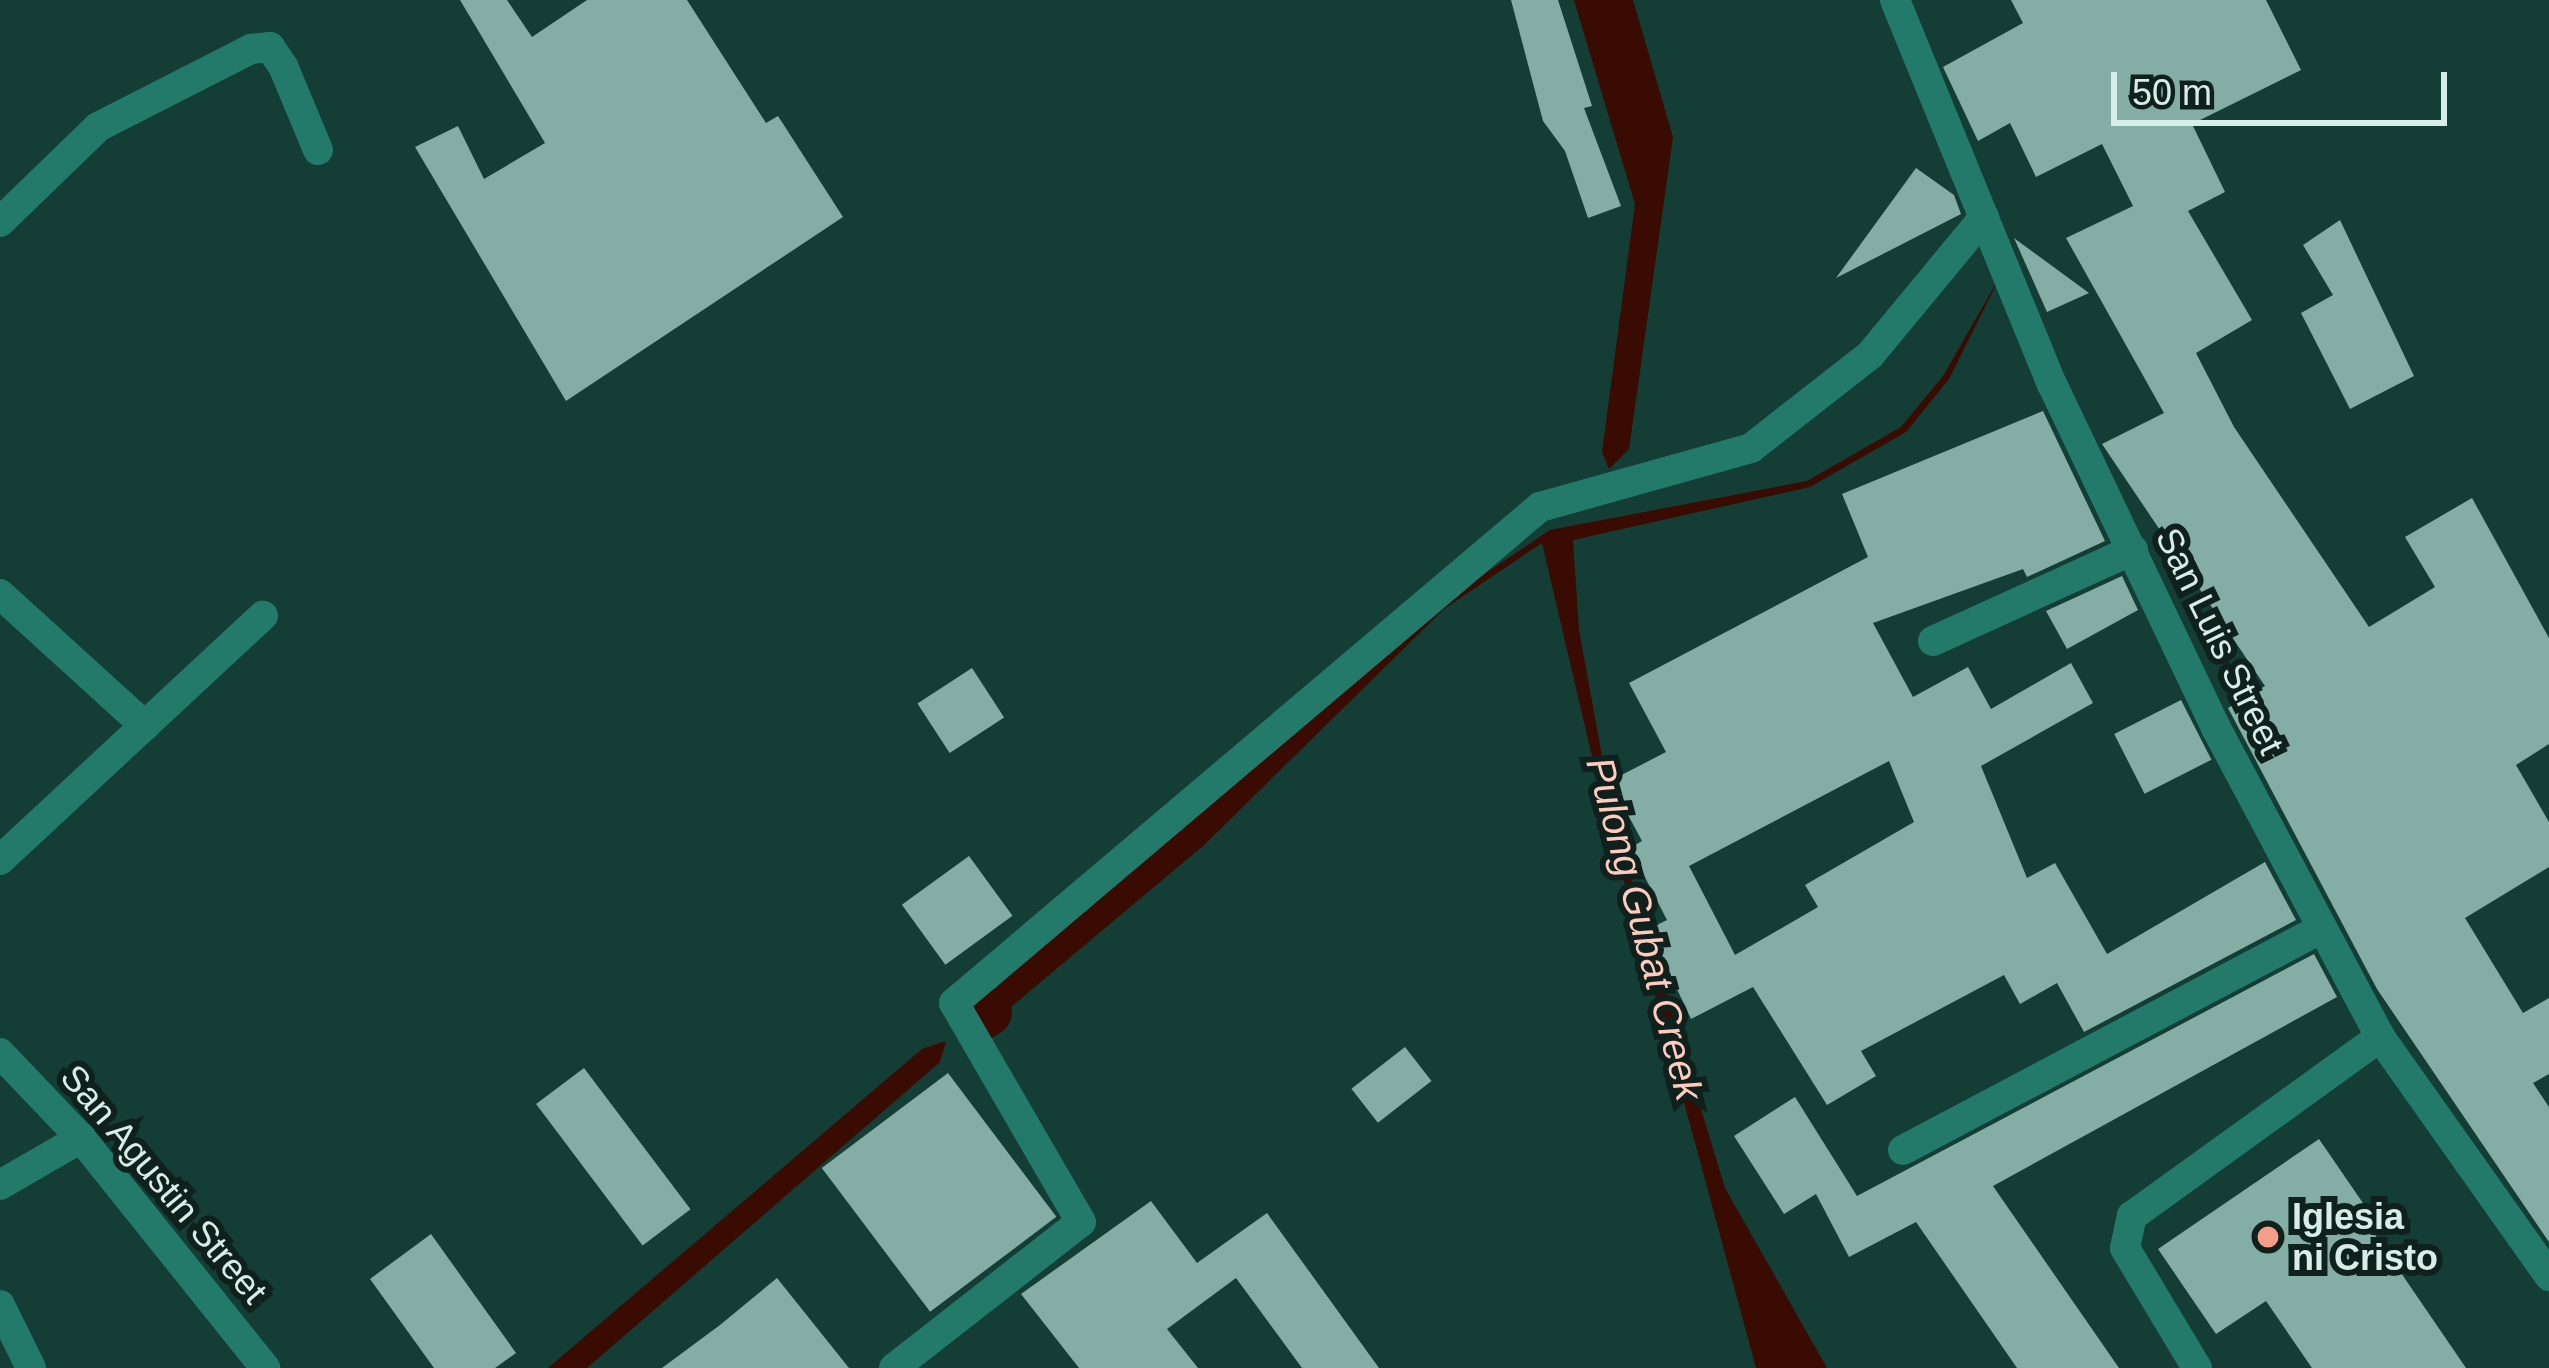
<!DOCTYPE html>
<style>
body{margin:0}
#map{position:relative;width:2549px;height:1368px;overflow:hidden;background:#133d35;font-family:Helvetica,sans-serif}
div>[style]{position:absolute}
.water>*{inset:0;background:#390b03}
.canal>*{height:48px;margin:-24px;padding:0 24px;transform-origin:24px;border-radius:24px;background:#390b03}
.building>*{inset:0;background:#84aea5;transform-origin:0 0}
.minor>*{height:30px;margin:-15px;padding:0 15px;transform-origin:15px;border-radius:15px;background:#23796a}
.dots>*{width:33px;height:33px;translate:-50% -50%;box-sizing:border-box;border:6px solid #0f201d;border-radius:50%}
span{translate:-50% -50%;white-space:nowrap;text-align:center;line-height:1.15;-webkit-text-stroke:12px #0f201d;paint-order:stroke}
.street-label{font-size:36px;color:#d7ede8}
.poi-label{font-size:36px;color:#d7ede8;font-weight:700}
.left{translate:0 -50%;text-align:left}
.water-label{font-size:39px;color:#ffcbbe;font-style:italic}
.scale{position:absolute;left:2111px;top:72px;width:336px;height:54px;box-sizing:border-box;border:6px solid #d7ede8;border-top:0;padding-left:15px;font-size:36px;line-height:42px;white-space:nowrap;color:#d7ede8;-webkit-text-stroke:9px #0f201d;paint-order:stroke}
</style>
<div id="map">
<div class="water">
<i style="clip-path:polygon(1574px 0,1633px 0,1673px 137px,1629px 449px,1609px 469px,1602px 452px,1635px 204px)"></i>
<i style="clip-path:polygon(2002px 273px,1949px 379px,1906px 432px,1810px 487px,1573px 540px,1579px 630px,1614px 822px,1725px 1188px,1827px 1368px,1756px 1368px,1603px 803px,1542px 543px,1444px 609px,1203px 846px,1011px 1007px,988px 1012px,993px 990px,1428px 612px,1550px 530px,1807px 481px,1901px 427px,1943px 376px)"></i>
<i style="clip-path:polygon(946px 1041px,940px 1062px,587px 1368px,548px 1368px,922px 1049px)"></i>
</div>
<div class="canal">
<i style="left:977px;top:1019px;width:13px;rotate:-32deg"></i>
</div>
<div class="building">
<i style="clip-path:polygon(460px 0,507px 0,532px 37px,587px 0,687px 0,766px 123px,778px 116px,843px 217px,566px 401px,415px 147px,458px 126px,484px 179px,545px 143px)"></i>
<i style="clip-path:polygon(1511px 0,1558px 0,1592px 106px,1584px 108px,1621px 206px,1588px 218px,1565px 151px,1543px 121px)"></i>
<i style="clip-path:polygon(2011px 0,2266px 0,2301px 70px,2192px 124px,2225px 192px,2188px 211px,2252px 320px,2196px 353px,2234px 427px,2369px 627px,2435px 587px,2405px 537px,2472px 498px,2549px 638px,2549px 744px,2516px 765px,2549px 822px,2549px 867px,2465px 918px,2523px 1013px,2549px 998px,2549px 1074px,2533px 1083px,2549px 1107px,2549px 1242px,2377px 989px,2228px 708px,2265px 686px,2102px 444px,2164px 413px,2066px 238px,2133px 206px,2102px 144px,2036px 177px,2010px 123px,1978px 141px,1943px 67px,2023px 23px)"></i>
<i style="clip-path:polygon(1916px 168px,1954px 195px,1961px 214px,1836px 278px)"></i>
<i style="clip-path:polygon(2340px 220px,2414px 376px,2350px 409px,2301px 313px,2333px 295px,2303px 245px)"></i>
<i style="clip-path:polygon(2014px 238px,2089px 293px,2047px 312px)"></i>
<i style="clip-path:polygon(evenodd,2043px 411px,2105px 541px,2027px 577px,2023px 569px,1873px 623px,1913px 697px,1968px 667px,1991px 709px,2071px 663px,2093px 703px,1981px 766px,2027px 878px,2055px 863px,2107px 954px,2265px 862px,2296px 920px,2084px 1032px,2057px 983px,2020px 1004px,2004px 975px,1861px 1051px,1876px 1076px,1827px 1105px,1753px 987px,1691px 1019px,1649px 929px,1667px 920px,1630px 848px,1642px 841px,1610px 781px,1666px 752px,1629px 683px,1868px 557px,1842px 494px,2043px 411px,1889px 761px,1914px 822px,1805px 885px,1818px 907px,1735px 955px,1689px 866px,1889px 761px)"></i>
<i style="clip-path:polygon(2122px 576px,2138px 610px,2067px 649px,2046px 611px)"></i>
<i style="left:972px;top:668px;width:59px;height:65px;rotate:57deg"></i>
<i style="left:2181px;top:700px;width:67px;height:75px;rotate:63deg"></i>
<i style="left:969px;top:856px;width:74px;height:83px;rotate:54deg"></i>
<i style="clip-path:polygon(2314px 954px,2337px 997px,1993px 1186px,2119px 1368px,2017px 1368px,1916px 1222px,1849px 1257px,1816px 1194px,1784px 1214px,1734px 1136px,1795px 1097px,1857px 1196px)"></i>
<i style="left:1405px;top:1047px;width:43px;height:68px;rotate:52deg"></i>
<i style="left:584px;top:1068px;width:177px;height:60px;rotate:53deg"></i>
<i style="left:948px;top:1073px;width:180px;height:158px;rotate:53deg"></i>
<i style="clip-path:polygon(2319px 1139px,2378px 1225px,2371px 1229px,2466px 1368px,2312px 1368px,2266px 1301px,2216px 1334px,2158px 1249px)"></i>
<i style="clip-path:polygon(1151px 1201px,1197px 1263px,1267px 1213px,1379px 1368px,1302px 1368px,1236px 1278px,1167px 1329px,1198px 1368px,1079px 1368px,1021px 1294px)"></i>
<i style="clip-path:polygon(431px 1234px,516px 1353px,495px 1368px,434px 1368px,370px 1279px)"></i>
<i style="clip-path:polygon(777px 1278px,849px 1368px,662px 1368px,720px 1325px)"></i>
</div>
<div class="minor">
<i style="left:1895px;top:0;width:415px;rotate:67.8deg"></i>
<i style="left:2052px;top:384px;width:381px;rotate:64.5deg"></i>
<i style="left:2216px;top:728px;width:350px;rotate:62deg"></i>
<i style="left:2380px;top:1037px;width:293px;rotate:54.7deg"></i>
<i style="left:0;top:222px;width:136px;rotate:-44.1deg"></i>
<i style="left:98px;top:127px;width:172px;rotate:-27deg"></i>
<i style="left:251px;top:49px;width:19px;rotate:-6deg"></i>
<i style="left:270px;top:47px;width:23px;rotate:56deg"></i>
<i style="left:283px;top:66px;width:91px;rotate:67.4deg"></i>
<i style="left:0;top:594px;width:196px;rotate:42.3deg"></i>
<i style="left:1933px;top:641px;width:220px;rotate:-24.5deg"></i>
<i style="left:0;top:860px;width:359px;rotate:-42.9deg"></i>
<i style="left:0;top:1053px;width:117px;rotate:46.4deg"></i>
<i style="left:81px;top:1138px;width:295px;rotate:51.3deg"></i>
<i style="left:1903px;top:1150px;width:474px;rotate:-27.9deg"></i>
<i style="left:0;top:1185px;width:94px;rotate:-30.1deg"></i>
<i style="left:0;top:1305px;width:70px;rotate:63.8deg"></i>
<i style="left:894px;top:1368px;width:237px;rotate:-38deg"></i>
<i style="left:1081px;top:1222px;width:253px;rotate:-120.1deg"></i>
<i style="left:954px;top:1003px;width:768px;rotate:-40.25deg"></i>
<i style="left:1540px;top:507px;width:219px;rotate:-15.6deg"></i>
<i style="left:1751px;top:448px;width:151px;rotate:-38deg"></i>
<i style="left:1870px;top:355px;width:179px;rotate:-50.4deg"></i>
<i style="left:2197px;top:1368px;width:140px;rotate:-121deg"></i>
<i style="left:2125px;top:1248px;width:33px;rotate:-78deg"></i>
<i style="left:2132px;top:1216px;width:306px;rotate:-35.8deg"></i>
</div>
<div class="dots">
<i style="left:2268px;top:1237px;background:#f49e89"></i>
</div>
<div class="street-label">
<span style="left:2220px;top:641px;rotate:64deg">San Luis Street</span>
<span style="left:164px;top:1184px;rotate:50deg">San Agustin Street</span>
</div>
<div class="poi-label">
<span class="left" style="left:2292px;top:1237px">Iglesia<br>ni Cristo</span>
</div>
<div class="water-label">
<span style="left:1644px;top:929px;rotate:75deg">Pulong Gubat Creek</span>
</div>
<div class="scale">50 m</div>
</div>
